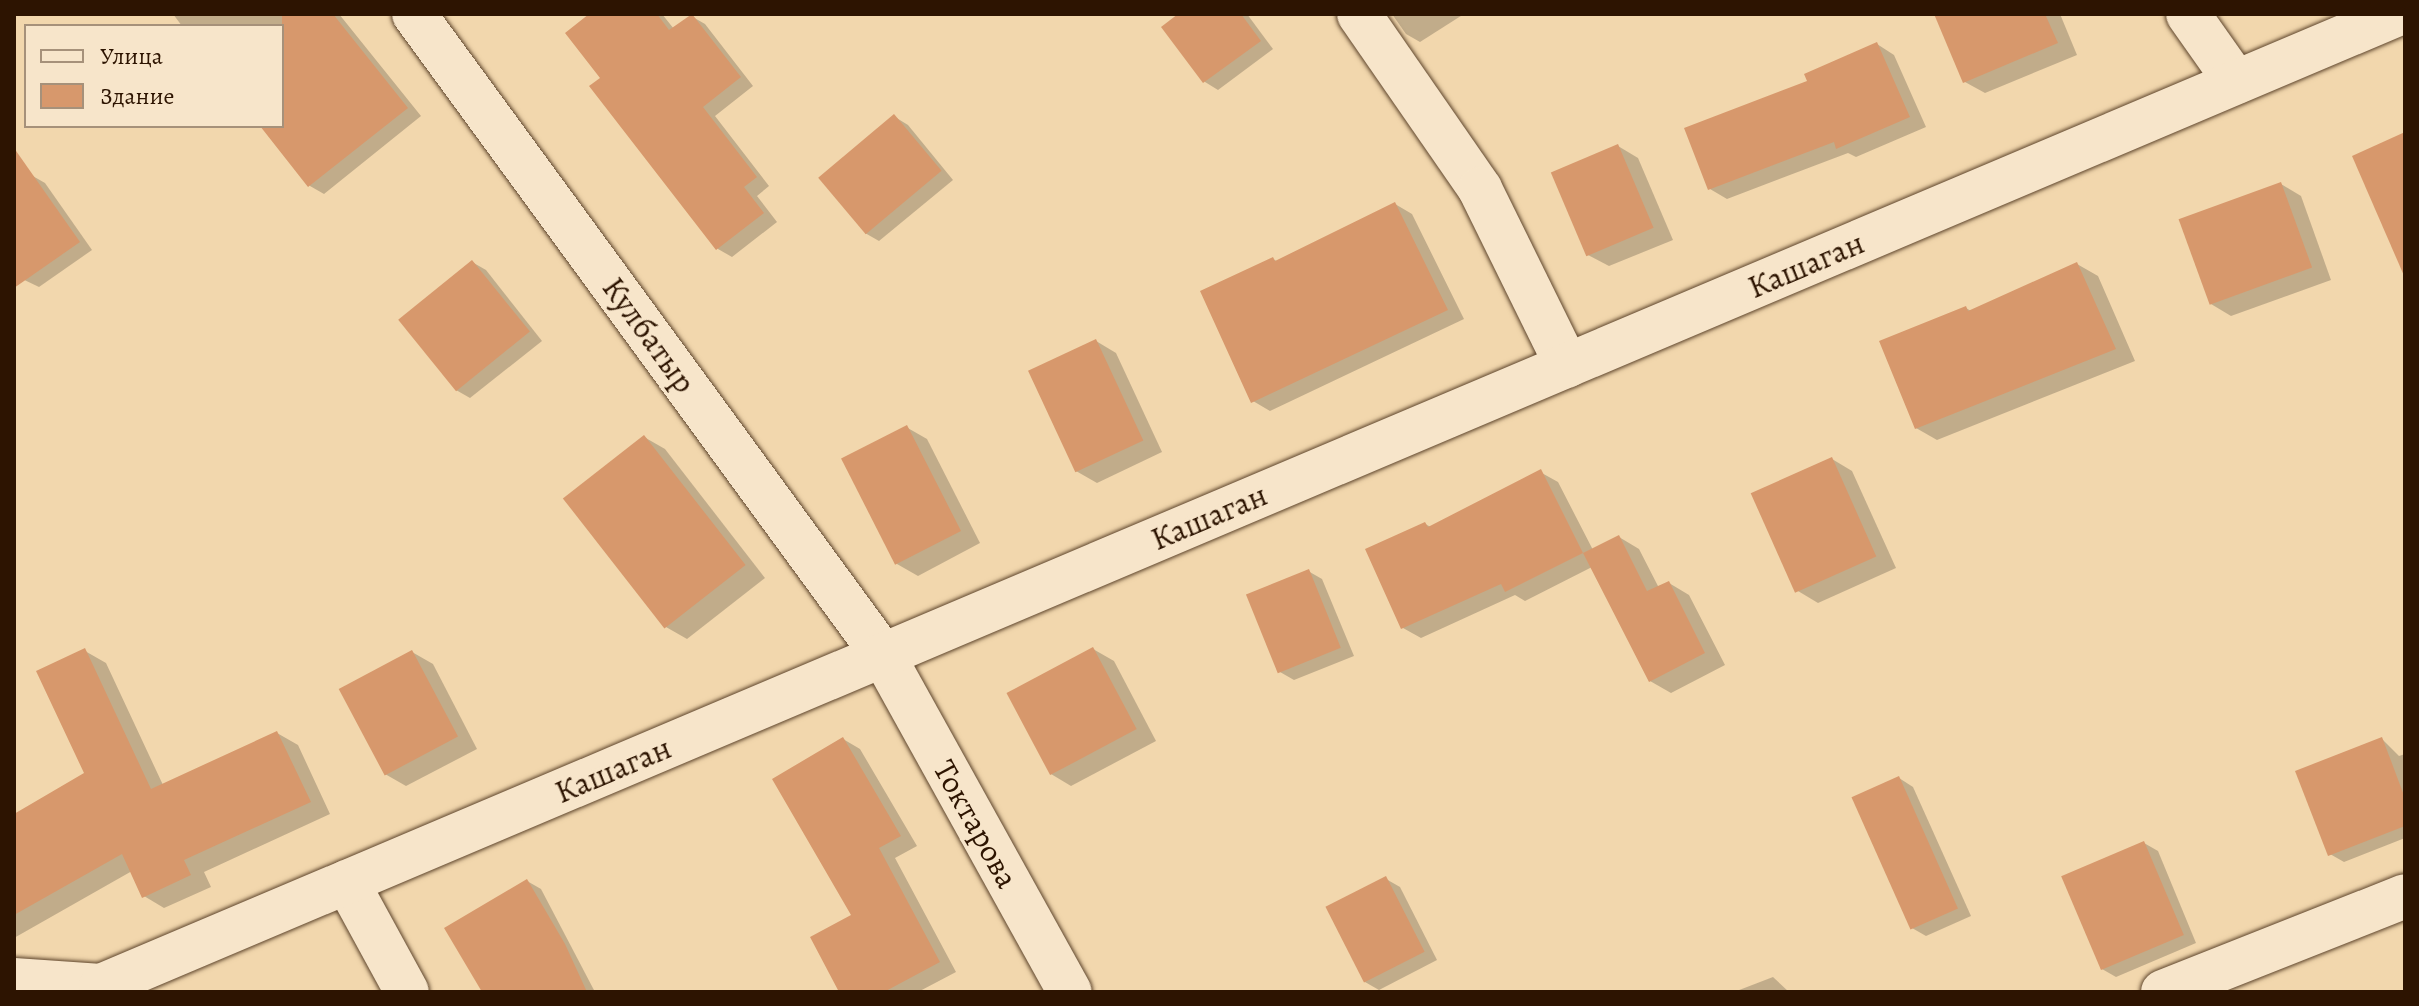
<!DOCTYPE html>
<meta charset="utf-8">
<style>
body{margin:0}
#map{position:relative;width:2419px;height:1006px;overflow:hidden;background:#f2d7ad;font-family:Alegreya,serif}
div>[style]{position:absolute}
.shadow>*{inset:0;background:#0003}
.building>*{inset:0;background:#d7986c;transform-origin:0 0}
.roads{filter:drop-shadow(0 0 2px #5e452c) drop-shadow(0 0 2px #5e452c)}
.minor>*{height:44px;margin:-22px;padding:0 22px;transform-origin:22px;border-radius:22px;background:#f7e5ca}
span{translate:-50% -50%;white-space:nowrap;text-align:center;line-height:1.15;-webkit-text-stroke:6px #f7e5ca;paint-order:stroke}
.street-label{font-size:32px;color:#2d1401}
.frame{position:absolute;inset:0;border:16px solid #2d1401;pointer-events:none}
.legend{position:absolute;left:24px;top:24px;width:260px;height:104px;box-sizing:border-box;background:#f7e5ca;border:2px solid #a6917a;margin:0;padding:10px 14px;list-style:none;font-size:24px;color:#2d1401}
.legend li{display:flex;align-items:center;gap:16px;height:40px}
.legend b{width:40px;border:2px solid #a6917a}
</style>
<div id="map">
<div class="shadow">
<i style="clip-path:polygon(173px 14px,339px 14px,421px 116px,324px 194px,310px 186px,262px 126px,282px 126px,282px 26px,182px 26px)"></i>
<i style="clip-path:polygon(592px 14px,662px 14px,674px 29px,691px 16px,705px 24px,753px 86px,715px 116px,769px 186px,757px 196px,777px 222px,732px 257px,718px 249px,592px 87px,603px 78px)"></i>
<i style="clip-path:polygon(1182px 14px,1247px 14px,1273px 49px,1218px 90px,1205px 82px)"></i>
<i style="clip-path:polygon(1392px 14px,1464px 14px,1420px 42px,1406px 34px)"></i>
<i style="clip-path:polygon(1936px 14px,2060px 14px,2077px 55px,1985px 93px,1965px 82px)"></i>
<i style="clip-path:polygon(1877px 44px,1894px 55px,1926px 127px,1856px 157px,1848px 153px,1727px 199px,1710px 189px,1810px 82px)"></i>
<i style="clip-path:polygon(895px 117px,908px 125px,953px 180px,879px 241px,865px 233px)"></i>
<i style="clip-path:polygon(1618px 146px,1638px 158px,1673px 240px,1609px 266px,1588px 255px)"></i>
<i style="clip-path:polygon(31px 175px,45px 183px,92px 250px,39px 287px,14px 275px,14px 188px)"></i>
<i style="clip-path:polygon(2281px 184px,2301px 196px,2331px 280px,2231px 316px,2211px 304px)"></i>
<i style="clip-path:polygon(1395px 204px,1412px 214px,1464px 319px,1270px 411px,1253px 401px,1273px 259px,1278px 262px)"></i>
<i style="clip-path:polygon(472px 262px,486px 270px,542px 341px,470px 398px,456px 390px)"></i>
<i style="clip-path:polygon(2077px 264px,2098px 276px,2135px 361px,1937px 440px,1916px 428px,1966px 308px,1971px 311px)"></i>
<i style="clip-path:polygon(1096px 341px,1116px 353px,1162px 452px,1097px 483px,1076px 471px)"></i>
<i style="clip-path:polygon(906px 427px,927px 439px,980px 543px,918px 576px,897px 564px)"></i>
<i style="clip-path:polygon(644px 437px,665px 449px,765px 578px,687px 639px,666px 627px)"></i>
<i style="clip-path:polygon(1832px 459px,1852px 471px,1896px 568px,1818px 603px,1798px 591px)"></i>
<i style="clip-path:polygon(1540px 472px,1558px 482px,1593px 550px,1619px 537px,1639px 549px,1659px 588px,1669px 583px,1689px 595px,1725px 665px,1671px 693px,1650px 681px,1592px 567px,1525px 601px,1515px 595px,1421px 638px,1403px 628px,1425px 524px,1431px 527px)"></i>
<i style="clip-path:polygon(1308px 571px,1322px 579px,1354px 656px,1294px 680px,1280px 672px)"></i>
<i style="clip-path:polygon(1093px 649px,1114px 661px,1156px 741px,1071px 786px,1051px 774px)"></i>
<i style="clip-path:polygon(85px 651px,106px 663px,163px 785px,277px 733px,298px 745px,330px 814px,204px 872px,211px 887px,164px 908px,144px 896px,132px 871px,14px 938px,14px 816px,87px 774px)"></i>
<i style="clip-path:polygon(412px 652px,433px 664px,477px 749px,406px 786px,385px 774px)"></i>
<i style="clip-path:polygon(843px 739px,860px 749px,917px 846px,895px 858px,956px 972px,918px 992px,841px 992px,854px 916px)"></i>
<i style="clip-path:polygon(2382px 739px,2399px 756px,2405px 754px,2405px 838px,2344px 862px,2330px 854px)"></i>
<i style="clip-path:polygon(1899px 778px,1913px 787px,1971px 916px,1926px 936px,1912px 928px)"></i>
<i style="clip-path:polygon(2144px 843px,2158px 851px,2196px 943px,2116px 977px,2102px 969px)"></i>
<i style="clip-path:polygon(1386px 879px,1400px 887px,1437px 960px,1379px 990px,1365px 982px)"></i>
<i style="clip-path:polygon(527px 881px,541px 889px,595px 992px,485px 992px)"></i>
<i style="clip-path:polygon(1773px 977px,1789px 992px,1734px 992px)"></i>
</div>
<div class="building">
<i style="clip-path:polygon(282px 14px,333px 14px,408px 108px,308px 187px,260px 126px,282px 126px)"></i>
<i style="clip-path:polygon(589px 14px,657px 14px,669px 30px,692px 14px,741px 77px,703px 107px,757px 177px,744px 187px,764px 213px,716px 250px,589px 86px,600px 78px,565px 33px)"></i>
<i style="clip-path:polygon(1178px 14px,1241px 14px,1261px 41px,1203px 83px,1161px 27px)"></i>
<i style="clip-path:polygon(1934px 14px,2045px 14px,2058px 43px,1963px 83px)"></i>
<i style="clip-path:polygon(1877px 42px,1910px 117px,1836px 149px,1834px 142px,1708px 190px,1684px 128px,1807px 81px,1804px 74px)"></i>
<i style="left:894px;top:114px;width:74px;height:99px;rotate:50deg"></i>
<i style="clip-path:polygon(2405px 132px,2405px 278px,2352px 156px)"></i>
<i style="left:1618px;top:144px;width:91px;height:73px;rotate:67deg"></i>
<i style="clip-path:polygon(14px 148px,80px 242px,14px 288px)"></i>
<i style="left:2281px;top:182px;width:91px;height:109px;rotate:70deg"></i>
<i style="clip-path:polygon(1395px 202px,1448px 310px,1251px 403px,1200px 291px,1273px 257px,1275px 261px)"></i>
<i style="left:472px;top:260px;width:92px;height:95px;rotate:51deg"></i>
<i style="clip-path:polygon(2077px 262px,2116px 349px,1915px 429px,1879px 341px,1966px 306px,1968px 311px)"></i>
<i style="left:1096px;top:339px;width:112px;height:75px;rotate:65deg"></i>
<i style="left:907px;top:425px;width:119px;height:74px;rotate:63deg"></i>
<i style="left:644px;top:435px;width:165px;height:103px;rotate:52deg"></i>
<i style="left:1832px;top:457px;width:109px;height:89px;rotate:66deg"></i>
<i style="clip-path:polygon(1541px 469px,1583px 553px,1505px 592px,1501px 584px,1401px 629px,1365px 549px,1425px 522px,1428px 527px)"></i>
<i style="clip-path:polygon(1619px 535px,1647px 591px,1669px 581px,1705px 653px,1649px 682px,1583px 553px)"></i>
<i style="left:1309px;top:569px;width:85px;height:68px;rotate:68deg"></i>
<i style="left:1093px;top:647px;width:93px;height:98px;rotate:62deg"></i>
<i style="clip-path:polygon(85px 648px,151px 789px,277px 731px,311px 802px,184px 860px,191px 875px,142px 898px,122px 854px,14px 915px,14px 814px,84px 773px,36px 671px)"></i>
<i style="left:412px;top:650px;width:98px;height:83px;rotate:62deg"></i>
<i style="clip-path:polygon(843px 737px,901px 836px,879px 848px,940px 962px,884px 992px,839px 992px,810px 937px,851px 915px,772px 779px)"></i>
<i style="clip-path:polygon(2382px 737px,2405px 798px,2405px 826px,2328px 856px,2295px 771px)"></i>
<i style="left:1899px;top:776px;width:145px;height:52px;rotate:66deg"></i>
<i style="left:2144px;top:841px;width:102px;height:90px;rotate:67deg"></i>
<i style="left:1386px;top:876px;width:85px;height:68px;rotate:63deg"></i>
<i style="clip-path:polygon(527px 879px,565px 944px,587px 992px,482px 992px,444px 928px)"></i>
</div>
<div class="roads">
<div class="minor">
<i style="left:414px;top:14px;width:794px;rotate:53.81deg"></i>
<i style="left:883px;top:655px;width:385px;rotate:61deg"></i>
<i style="left:1359px;top:14px;width:213px;rotate:55.3deg"></i>
<i style="left:1480px;top:189px;width:197px;rotate:63.8deg"></i>
<i style="left:2188px;top:14px;width:83px;rotate:54.8deg"></i>
<i style="left:347px;top:882px;width:125px;rotate:61.4deg"></i>
<i style="left:14px;top:980px;width:87px;rotate:3.9deg"></i>
<i style="left:101px;top:986px;width:2494px;rotate:-22.94deg"></i>
<i style="left:2163px;top:992px;width:260px;rotate:-21.6deg"></i>
</div>
</div>
<div class="street-label">
<span style="left:1806px;top:265px;rotate:-23deg">Кашаган</span>
<span style="left:649px;top:335px;rotate:54deg">Кулбатыр</span>
<span style="left:1209px;top:517px;rotate:-23deg">Кашаган</span>
<span style="left:613px;top:770px;rotate:-23deg">Кашаган</span>
<span style="left:976px;top:824px;rotate:61deg">Токтарова</span>
</div>
<div class="frame"></div>
<ul class="legend">
<li><b style="height:10px;background:#f7e5ca"></b>Улица</li>
<li><b style="height:22px;background:#d7986c"></b>Здание</li>
</ul>
</div>
